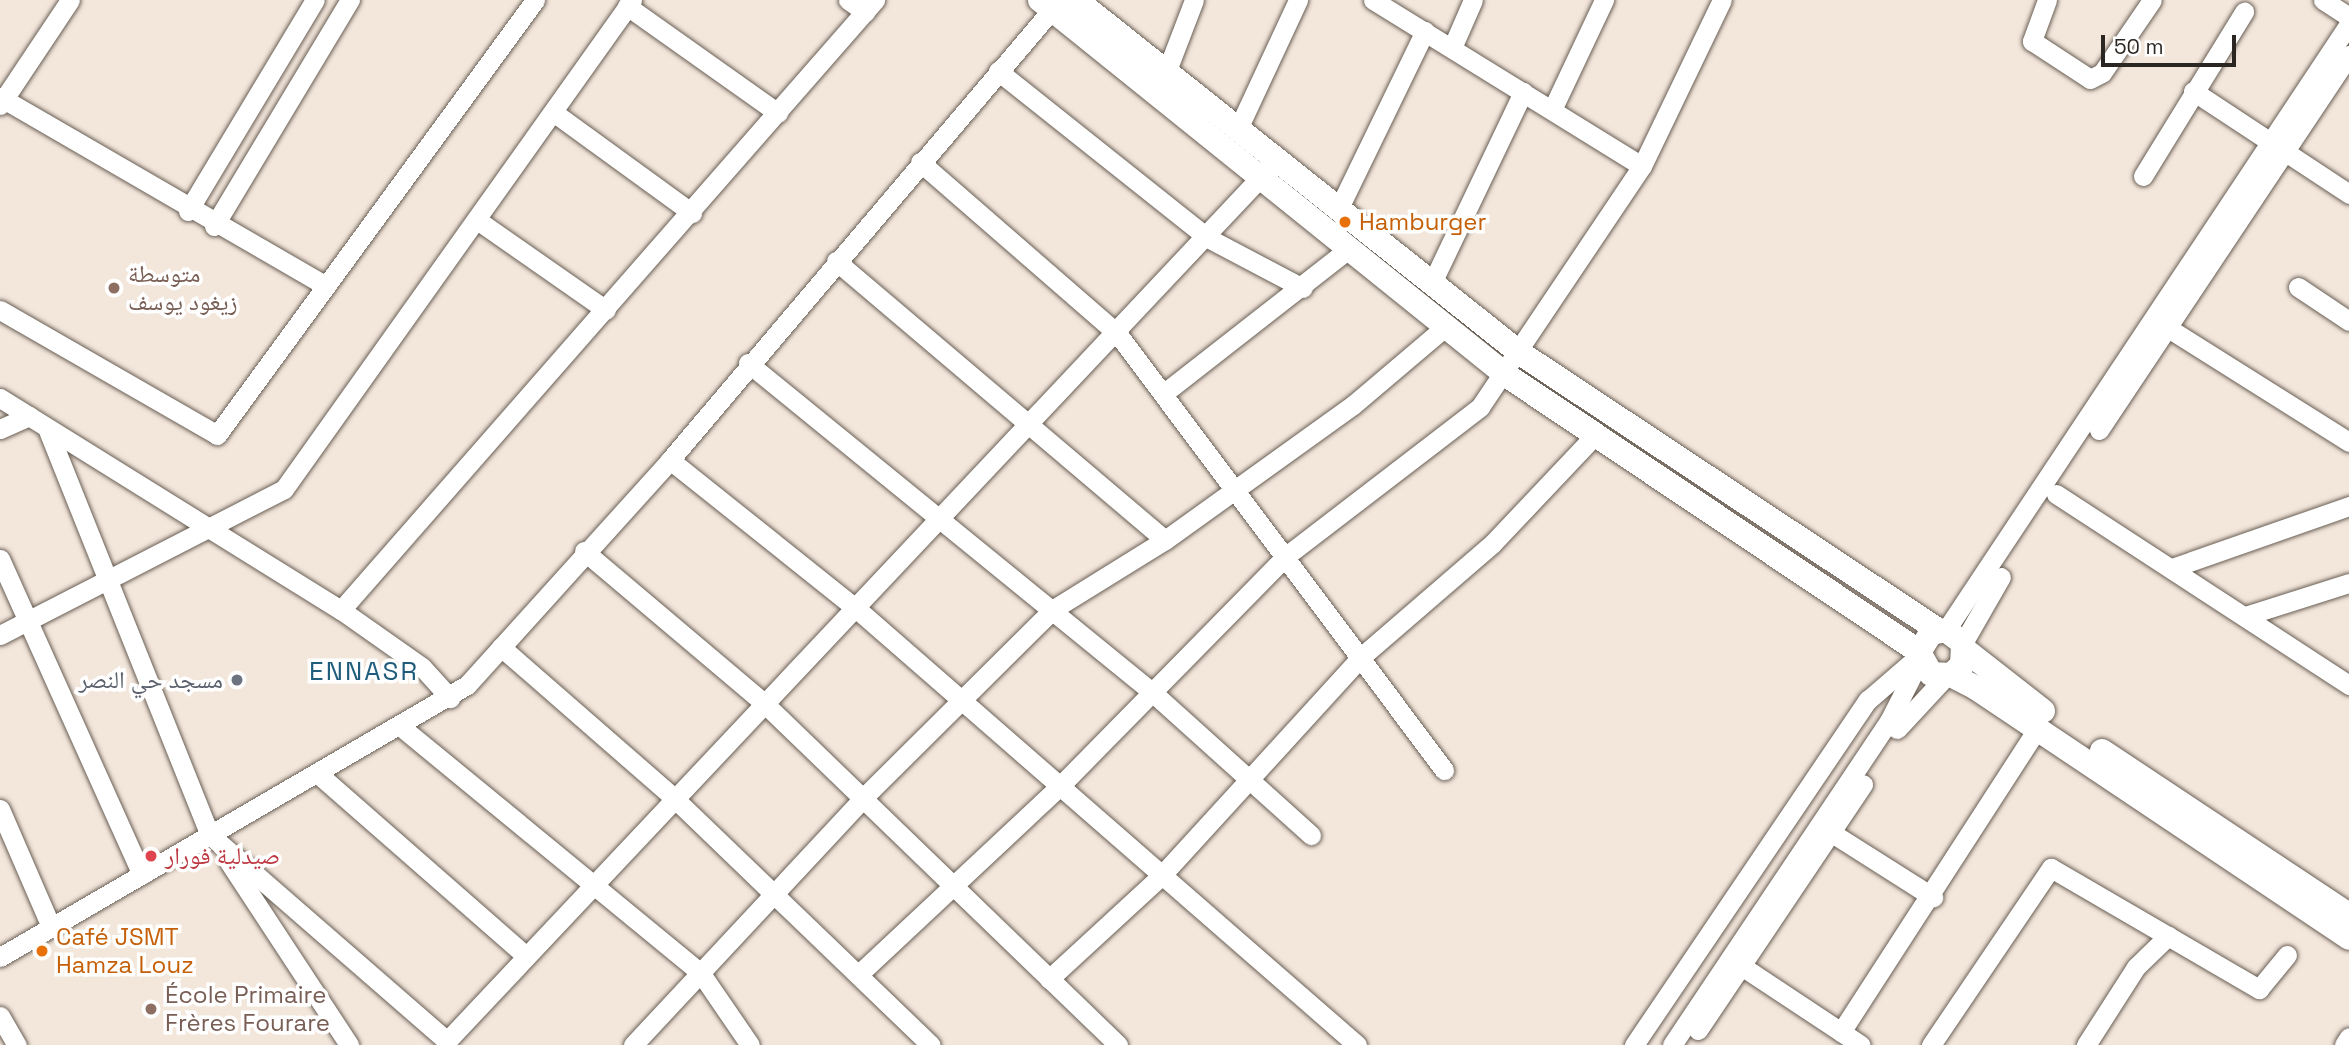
<!DOCTYPE html>
<meta charset="utf-8">
<style>
body{margin:0}
#map{position:relative;width:2349px;height:1045px;overflow:hidden;background:#f3e6db;font-family:"Space Grotesk","Noto Naskh Arabic",sans-serif}
div>[style]{position:absolute}
.roads{filter:drop-shadow(0 0 2px #695f55) drop-shadow(0 0 2px #695f55)}
.minor>*{height:19px;margin:-9.5px;padding:0 9.5px;transform-origin:9.5px;border-radius:9.5px;background:#fff}
.major>*{height:24px;margin:-12px;padding:0 12px;transform-origin:12px;border-radius:12px;background:#fff}
.dots>*{width:19px;height:19px;translate:-50% -50%;box-sizing:border-box;border:4px solid #fff;border-radius:50%}
span{translate:-50% -50%;white-space:nowrap;text-align:center;line-height:1.15;-webkit-text-stroke:7px #fff;paint-order:stroke}
.food-label{font-size:24px;color:#c56008}
.left{translate:0 -50%;text-align:left}
.education-label{font-size:24px;color:#785e54}
.worship-label{font-size:24px;color:#5b616d}
.right{translate:-100% -50%;text-align:right}
.health-label{font-size:24px;color:#be3a42}
.neighbourhood-label{font-size:26px;color:#205d7c;letter-spacing:2px}
.scale{position:absolute;left:2101px;top:35px;width:135px;height:32px;box-sizing:border-box;border:4px solid #2b2622;border-top:0;padding-left:9px;font-size:21px;line-height:24px;white-space:nowrap;color:#2b2622;-webkit-text-stroke:5px #fff;paint-order:stroke}
</style>
<div id="map">
<div class="roads">
<div class="minor">
<i style="left:848px;top:0;width:21px;rotate:35deg"></i>
<i style="left:1373px;top:0;width:316px;rotate:31.7deg"></i>
<i style="left:2047px;top:0;width:44px;rotate:110.1deg"></i>
<i style="left:2032px;top:41px;width:69px;rotate:33.2deg"></i>
<i style="left:2090px;top:79px;width:13px;rotate:-27deg"></i>
<i style="left:2102px;top:73px;width:88px;rotate:-55.6deg"></i>
<i style="left:2323px;top:0;width:31px;rotate:33deg"></i>
<i style="left:627px;top:6px;width:185px;rotate:35.3deg"></i>
<i style="left:1452px;top:48px;width:52px;rotate:-66.4deg"></i>
<i style="left:998px;top:71px;width:268px;rotate:38.5deg"></i>
<i style="left:1208px;top:238px;width:107px;rotate:27.8deg"></i>
<i style="left:1166px;top:73px;width:78px;rotate:-69deg"></i>
<i style="left:2193px;top:91px;width:187px;rotate:33.4deg"></i>
<i style="left:0;top:97px;width:377px;rotate:30.1deg"></i>
<i style="left:0;top:105px;width:126px;rotate:-56.3deg"></i>
<i style="left:1552px;top:110px;width:122px;rotate:-64.7deg"></i>
<i style="left:553px;top:112px;width:172px;rotate:36deg"></i>
<i style="left:1237px;top:131px;width:145px;rotate:-65deg"></i>
<i style="left:920px;top:162px;width:261px;rotate:41deg"></i>
<i style="left:1117px;top:333px;width:546px;rotate:53.19deg"></i>
<i style="left:2143px;top:176px;width:193px;rotate:-58.4deg"></i>
<i style="left:1338px;top:210px;width:199px;rotate:-64.1deg"></i>
<i style="left:188px;top:211px;width:246px;rotate:-59deg"></i>
<i style="left:477px;top:220px;width:157px;rotate:34.9deg"></i>
<i style="left:214px;top:226px;width:264px;rotate:-59deg"></i>
<i style="left:836px;top:261px;width:431px;rotate:40.3deg"></i>
<i style="left:1431px;top:285px;width:214px;rotate:-64.5deg"></i>
<i style="left:2298px;top:287px;width:61px;rotate:33.7deg"></i>
<i style="left:0;top:310px;width:250px;rotate:29.9deg"></i>
<i style="left:217px;top:435px;width:539px;rotate:-53.83deg"></i>
<i style="left:2168px;top:328px;width:214px;rotate:32.2deg"></i>
<i style="left:748px;top:363px;width:521px;rotate:39.16deg"></i>
<i style="left:1152px;top:692px;width:214px;rotate:42deg"></i>
<i style="left:1163px;top:394px;width:234px;rotate:-38deg"></i>
<i style="left:0;top:398px;width:402px;rotate:31.9deg"></i>
<i style="left:341px;top:610px;width:99px;rotate:35.1deg"></i>
<i style="left:422px;top:667px;width:42px;rotate:47.9deg"></i>
<i style="left:47px;top:428px;width:438px;rotate:68.2deg"></i>
<i style="left:210px;top:835px;width:314px;rotate:41deg"></i>
<i style="left:447px;top:1041px;width:1199px;rotate:-46.72deg"></i>
<i style="left:0;top:429px;width:32px;rotate:-24deg"></i>
<i style="left:2099px;top:430px;width:451px;rotate:-56.3deg"></i>
<i style="left:670px;top:460px;width:241px;rotate:38.6deg"></i>
<i style="left:858px;top:610px;width:662px;rotate:41.08deg"></i>
<i style="left:2056px;top:494px;width:350px;rotate:33.1deg"></i>
<i style="left:584px;top:551px;width:236px;rotate:40.2deg"></i>
<i style="left:764px;top:703px;width:492px;rotate:44deg"></i>
<i style="left:0;top:559px;width:346px;rotate:65.8deg"></i>
<i style="left:2172px;top:568px;width:188px;rotate:-19.3deg"></i>
<i style="left:341px;top:610px;width:811px;rotate:-48.8deg"></i>
<i style="left:2245px;top:616px;width:109px;rotate:-17.6deg"></i>
<i style="left:1946px;top:630px;width:728px;rotate:-56.38deg"></i>
<i style="left:0;top:635px;width:319px;rotate:-27.2deg"></i>
<i style="left:284px;top:489px;width:600px;rotate:-54.56deg"></i>
<i style="left:1963px;top:643px;width:76px;rotate:-60.1deg"></i>
<i style="left:501px;top:647px;width:230px;rotate:41.1deg"></i>
<i style="left:674px;top:798px;width:356px;rotate:43.9deg"></i>
<i style="left:400px;top:726px;width:388px;rotate:39.4deg"></i>
<i style="left:700px;top:972px;width:88px;rotate:55.6deg"></i>
<i style="left:1897px;top:729px;width:72px;rotate:-47.2deg"></i>
<i style="left:317px;top:773px;width:278px;rotate:41.2deg"></i>
<i style="left:0;top:809px;width:129px;rotate:66.6deg"></i>
<i style="left:1832px;top:833px;width:120px;rotate:32.4deg"></i>
<i style="left:229px;top:862px;width:219px;rotate:56.7deg"></i>
<i style="left:0;top:957px;width:540px;rotate:-30.22deg"></i>
<i style="left:467px;top:685px;width:303px;rotate:-47.9deg"></i>
<i style="left:670px;top:460px;width:603px;rotate:-49.71deg"></i>
<i style="left:1743px;top:967px;width:141px;rotate:33.5deg"></i>
<i style="left:860px;top:973px;width:271px;rotate:-43.1deg"></i>
<i style="left:1058px;top:788px;width:325px;rotate:-45.5deg"></i>
<i style="left:1286px;top:556px;width:245px;rotate:-37.5deg"></i>
<i style="left:1480px;top:407px;width:290px;rotate:-56.1deg"></i>
<i style="left:1642px;top:166px;width:184px;rotate:-64.3deg"></i>
<i style="left:1049px;top:979px;width:152px;rotate:-42.6deg"></i>
<i style="left:1161px;top:876px;width:297px;rotate:-47.6deg"></i>
<i style="left:1361px;top:657px;width:173px;rotate:-40.8deg"></i>
<i style="left:1492px;top:544px;width:149px;rotate:-46.6deg"></i>
<i style="left:0;top:1016px;width:34px;rotate:60deg"></i>
<i style="left:1698px;top:1030px;width:296px;rotate:-56.1deg"></i>
<i style="left:1841px;top:1032px;width:362px;rotate:-57.1deg"></i>
<i style="left:633px;top:1045px;width:336px;rotate:-47deg"></i>
<i style="left:862px;top:799px;width:268px;rotate:-44.8deg"></i>
<i style="left:1052px;top:610px;width:133px;rotate:-31.8deg"></i>
<i style="left:1165px;top:540px;width:231px;rotate:-35.7deg"></i>
<i style="left:1353px;top:405px;width:121px;rotate:-40.3deg"></i>
<i style="left:1634px;top:1045px;width:417px;rotate:-55.9deg"></i>
<i style="left:1868px;top:700px;width:69px;rotate:-40.9deg"></i>
<i style="left:1672px;top:1045px;width:390px;rotate:-56.2deg"></i>
<i style="left:1889px;top:721px;width:68px;rotate:-63.1deg"></i>
<i style="left:1931px;top:1045px;width:214px;rotate:-55.9deg"></i>
<i style="left:2051px;top:868px;width:241px;rotate:30.2deg"></i>
<i style="left:2259px;top:989px;width:44px;rotate:-50.5deg"></i>
<i style="left:2086px;top:1045px;width:93px;rotate:-57.3deg"></i>
<i style="left:2136px;top:967px;width:45px;rotate:-44.1deg"></i>
<i style="left:2344px;top:1045px;width:9px;rotate:-58deg"></i>
</div>
<div class="major">
<i style="left:1040px;top:0;width:598px;rotate:38.82deg"></i>
<i style="left:1506px;top:375px;width:497px;rotate:33.8deg"></i>
<i style="left:1076px;top:0;width:567px;rotate:38.49deg"></i>
<i style="left:1520px;top:353px;width:501px;rotate:33.53deg"></i>
<i style="left:1965px;top:650px;width:99px;rotate:38deg"></i>
<i style="left:1951px;top:675px;width:15px;rotate:-42deg"></i>
<i style="left:1962px;top:665px;width:22px;rotate:-87deg"></i>
<i style="left:1963px;top:643px;width:21px;rotate:-143deg"></i>
<i style="left:1946px;top:630px;width:15px;rotate:169deg"></i>
<i style="left:1931px;top:633px;width:22px;rotate:122deg"></i>
<i style="left:1919px;top:652px;width:25px;rotate:61deg"></i>
<i style="left:1931px;top:674px;width:20px;rotate:3deg"></i>
<i style="left:1951px;top:675px;width:28px;rotate:27deg"></i>
<i style="left:1976px;top:688px;width:449px;rotate:33.8deg"></i>
<i style="left:2102px;top:751px;width:296px;rotate:33.6deg"></i>
</div>
</div>
<div class="dots">
<i style="left:1345px;top:222px;background:#e8710a"></i>
<i style="left:114px;top:288px;background:#8d6e63"></i>
<i style="left:237px;top:680px;background:#6b7280"></i>
<i style="left:151px;top:856px;background:#e0444e"></i>
<i style="left:42px;top:951px;background:#e8710a"></i>
<i style="left:151px;top:1009px;background:#8d6e63"></i>
</div>
<div class="food-label">
<span class="left" style="left:1359px;top:222px">Hamburger</span>
<span class="left" style="left:56px;top:951px">Café JSMT<br>Hamza Louz</span>
</div>
<div class="education-label">
<span class="left" style="left:128px;top:288px">متوسطة<br>زيغود يوسف</span>
<span class="left" style="left:165px;top:1009px">École Primaire<br>Frères Fourare</span>
</div>
<div class="worship-label">
<span class="right" style="left:223px;top:680px">مسجد حي النصر</span>
</div>
<div class="health-label">
<span class="left" style="left:165px;top:856px">صيدلية فورار</span>
</div>
<div class="neighbourhood-label">
<span style="left:364px;top:672px">ENNASR</span>
</div>
<div class="scale">50 m</div>
</div>
